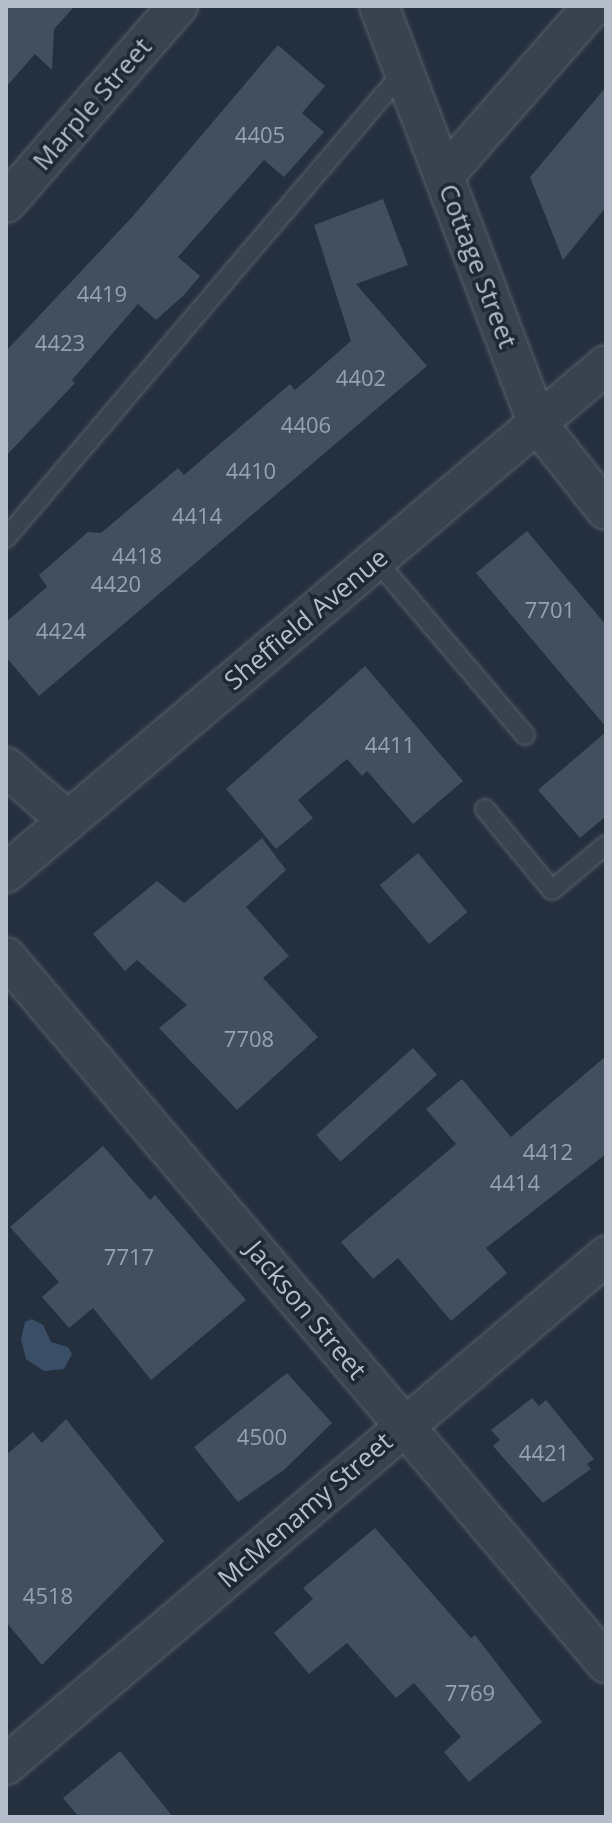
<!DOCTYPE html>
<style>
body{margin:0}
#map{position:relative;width:612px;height:1823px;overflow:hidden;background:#25303f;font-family:"Open Sans",sans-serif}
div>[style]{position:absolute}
.water>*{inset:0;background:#3a4e68}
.building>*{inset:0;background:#414f5e;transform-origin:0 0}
.roads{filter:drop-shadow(0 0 2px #57606d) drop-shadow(0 0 2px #57606d)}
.lane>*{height:18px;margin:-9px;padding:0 9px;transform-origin:9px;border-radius:9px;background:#39424f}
.street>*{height:38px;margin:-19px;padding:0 19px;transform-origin:19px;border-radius:19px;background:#39424f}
span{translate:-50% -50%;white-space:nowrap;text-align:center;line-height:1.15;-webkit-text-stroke:7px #1e2734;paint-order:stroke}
.number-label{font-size:22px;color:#98a2af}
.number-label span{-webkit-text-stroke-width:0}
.street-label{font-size:26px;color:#b5bdca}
.frame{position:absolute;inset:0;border:8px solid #b5bdca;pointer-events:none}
</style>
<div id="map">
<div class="water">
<i style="clip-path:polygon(32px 1319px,43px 1325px,51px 1342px,68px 1347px,72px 1354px,64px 1369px,44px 1371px,26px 1359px,21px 1339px,25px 1322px)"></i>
</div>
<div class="building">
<i style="clip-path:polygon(6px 6px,75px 6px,54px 29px,52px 70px,35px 54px,6px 87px)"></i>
<i style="clip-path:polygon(278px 45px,325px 86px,302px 113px,324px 132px,284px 177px,264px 160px,178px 257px,200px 276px,184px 295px,156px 320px,138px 304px,72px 380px,75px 383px,6px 456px,6px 351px,133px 216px)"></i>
<i style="clip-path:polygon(606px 87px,606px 207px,563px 260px,530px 177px)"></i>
<i style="clip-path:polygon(383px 199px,408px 265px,356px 284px,427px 366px,39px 696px,6px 657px,6px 622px,47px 587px,39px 575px,88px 532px,101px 533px,178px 468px,184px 475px,290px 384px,295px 390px,351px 341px,314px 225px)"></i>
<i style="clip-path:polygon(527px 531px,606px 625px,606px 727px,476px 573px)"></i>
<i style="clip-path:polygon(365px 666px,463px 781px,413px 824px,367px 771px,362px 776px,347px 759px,298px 800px,313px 818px,276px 849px,226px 789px)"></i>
<i style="clip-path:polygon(606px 732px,606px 816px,580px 838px,538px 790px)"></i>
<i style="clip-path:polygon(262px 838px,286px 870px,246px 907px,289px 956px,263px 978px,318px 1037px,237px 1110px,159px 1028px,187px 1005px,137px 960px,125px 971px,93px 934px,157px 881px,184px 903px)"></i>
<i style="left:418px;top:853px;width:77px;height:50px;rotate:50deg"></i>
<i style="left:413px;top:1048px;width:36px;height:130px;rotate:48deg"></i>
<i style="clip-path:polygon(606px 1056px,606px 1154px,486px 1248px,507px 1273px,451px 1321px,398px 1258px,373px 1279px,341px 1242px,456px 1144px,426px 1109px,462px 1079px,511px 1137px)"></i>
<i style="clip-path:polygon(103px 1146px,150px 1200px,155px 1195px,246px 1300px,151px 1380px,93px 1308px,69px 1328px,42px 1297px,59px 1282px,10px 1227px)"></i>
<i style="clip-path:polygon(287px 1373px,332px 1423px,284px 1470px,238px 1502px,194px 1447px)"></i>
<i style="clip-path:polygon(532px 1398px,539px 1406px,546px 1400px,594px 1459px,587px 1464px,591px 1469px,543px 1503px,493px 1446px,500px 1440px,491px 1430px)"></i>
<i style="clip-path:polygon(66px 1419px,164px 1541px,42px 1665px,6px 1622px,6px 1455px,33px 1432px,42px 1443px)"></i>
<i style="clip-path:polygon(375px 1528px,471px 1638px,475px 1635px,542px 1722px,469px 1782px,444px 1752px,461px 1737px,414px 1683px,396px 1698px,347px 1643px,309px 1674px,274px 1633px,313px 1599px,303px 1588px)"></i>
<i style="clip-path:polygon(120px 1751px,173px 1817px,79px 1817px,63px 1798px)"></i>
</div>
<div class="roads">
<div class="lane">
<i style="left:6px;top:538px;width:614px;rotate:-49.56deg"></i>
<i style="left:376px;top:560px;width:230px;rotate:49.6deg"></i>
<i style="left:485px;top:809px;width:105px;rotate:50.4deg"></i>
<i style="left:552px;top:890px;width:70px;rotate:-39.8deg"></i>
</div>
<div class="street">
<i style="left:379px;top:6px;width:446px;rotate:69.2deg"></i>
<i style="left:537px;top:423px;width:111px;rotate:51.6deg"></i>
<i style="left:444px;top:176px;width:226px;rotate:-48.8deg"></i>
<i style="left:6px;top:203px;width:262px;rotate:-48.9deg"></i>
<i style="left:6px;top:767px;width:82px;rotate:41.1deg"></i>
<i style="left:6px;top:873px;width:786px;rotate:-40.25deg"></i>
<i style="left:6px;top:957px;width:927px;rotate:49.64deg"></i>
<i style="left:6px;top:1765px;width:787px;rotate:-40.31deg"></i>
</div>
</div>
<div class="number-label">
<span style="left:260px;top:135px">4405</span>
<span style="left:102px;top:294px">4419</span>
<span style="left:60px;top:343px">4423</span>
<span style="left:361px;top:378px">4402</span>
<span style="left:306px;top:425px">4406</span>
<span style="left:251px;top:471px">4410</span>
<span style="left:197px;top:516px">4414</span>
<span style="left:137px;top:556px">4418</span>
<span style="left:116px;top:584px">4420</span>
<span style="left:550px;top:610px">7701</span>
<span style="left:61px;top:631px">4424</span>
<span style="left:390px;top:745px">4411</span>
<span style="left:249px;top:1039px">7708</span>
<span style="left:548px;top:1152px">4412</span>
<span style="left:515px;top:1183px">4414</span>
<span style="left:129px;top:1257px">7717</span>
<span style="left:262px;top:1437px">4500</span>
<span style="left:544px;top:1453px">4421</span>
<span style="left:48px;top:1596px">4518</span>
<span style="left:470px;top:1693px">7769</span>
</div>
<div class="street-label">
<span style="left:92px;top:104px;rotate:-49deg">Marple Street</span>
<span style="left:478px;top:266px;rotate:69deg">Cottage Street</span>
<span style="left:306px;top:619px;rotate:-40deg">Sheffield Avenue</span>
<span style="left:306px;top:1310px;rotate:50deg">Jackson Street</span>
<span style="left:305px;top:1510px;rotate:-41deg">McMenamy Street</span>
</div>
<div class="frame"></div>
</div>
